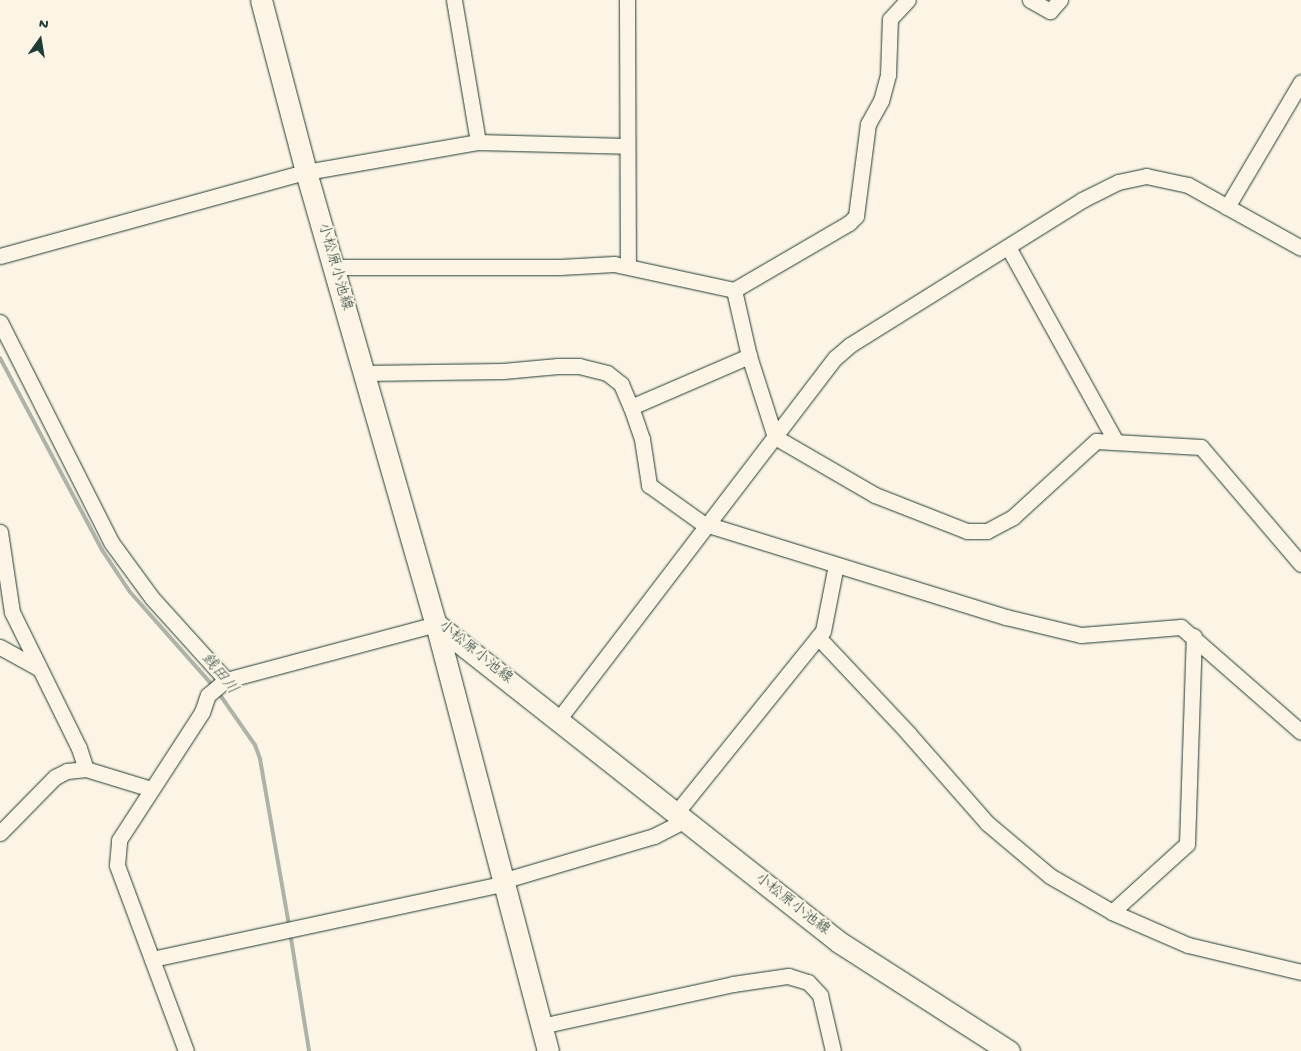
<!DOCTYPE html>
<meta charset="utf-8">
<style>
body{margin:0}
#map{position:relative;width:1301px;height:1051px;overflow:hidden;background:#fcf5e5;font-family:"Gochi Hand","Klee One",sans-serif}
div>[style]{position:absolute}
.stream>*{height:4px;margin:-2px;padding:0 2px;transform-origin:2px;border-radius:2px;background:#aeb3a7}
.roads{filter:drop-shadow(0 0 1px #1f3d34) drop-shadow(0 0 1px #1f3d34)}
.street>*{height:15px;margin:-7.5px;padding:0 7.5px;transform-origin:7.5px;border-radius:7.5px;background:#fcf5e5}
.secondary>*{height:21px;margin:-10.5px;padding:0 10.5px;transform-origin:10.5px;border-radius:10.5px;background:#fcf5e5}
span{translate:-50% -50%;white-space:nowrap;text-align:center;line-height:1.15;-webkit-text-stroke:4px #fcf5e5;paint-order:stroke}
.street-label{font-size:15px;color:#1f3d34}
.water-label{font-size:16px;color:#435a51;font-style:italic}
.north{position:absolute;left:15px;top:15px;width:50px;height:50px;-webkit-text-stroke:4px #fcf5e5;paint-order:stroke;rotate:13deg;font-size:14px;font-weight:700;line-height:20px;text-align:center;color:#1f3d34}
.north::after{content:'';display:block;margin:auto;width:18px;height:22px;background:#1f3d34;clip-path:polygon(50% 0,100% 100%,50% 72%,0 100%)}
</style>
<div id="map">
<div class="stream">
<i style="left:0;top:358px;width:217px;rotate:62deg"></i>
<i style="left:102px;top:550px;width:50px;rotate:56.3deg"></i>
<i style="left:130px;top:592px;width:127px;rotate:48.5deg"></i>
<i style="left:218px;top:692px;width:65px;rotate:55.1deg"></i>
<i style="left:255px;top:745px;width:15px;rotate:70deg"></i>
<i style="left:260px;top:759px;width:169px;rotate:80.1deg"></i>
<i style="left:290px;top:932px;width:121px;rotate:80.9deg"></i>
</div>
<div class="roads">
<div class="street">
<i style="left:454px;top:0;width:144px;rotate:80.4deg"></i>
<i style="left:627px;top:0;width:266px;rotate:89.8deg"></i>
<i style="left:1030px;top:0;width:23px;rotate:29deg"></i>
<i style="left:1050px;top:11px;width:15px;rotate:-48deg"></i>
<i style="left:1227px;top:207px;width:145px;rotate:-59.4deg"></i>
<i style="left:1008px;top:247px;width:223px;rotate:61deg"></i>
<i style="left:0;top:256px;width:317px;rotate:-15.4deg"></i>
<i style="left:306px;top:172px;width:175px;rotate:-9.9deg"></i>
<i style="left:478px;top:142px;width:148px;rotate:1.5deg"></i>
<i style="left:335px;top:267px;width:225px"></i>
<i style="left:560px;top:267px;width:54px;rotate:-3.2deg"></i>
<i style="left:614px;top:264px;width:123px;rotate:12.2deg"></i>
<i style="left:734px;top:290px;width:133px;rotate:-30.2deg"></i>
<i style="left:849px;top:223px;width:10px;rotate:-45deg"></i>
<i style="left:856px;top:216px;width:93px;rotate:-82.6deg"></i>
<i style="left:868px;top:124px;width:26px;rotate:-61deg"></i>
<i style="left:881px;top:101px;width:27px;rotate:-75deg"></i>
<i style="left:888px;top:75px;width:56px;rotate:-88deg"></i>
<i style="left:890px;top:19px;width:26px;rotate:-47deg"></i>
<i style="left:734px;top:290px;width:68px;rotate:77.2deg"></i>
<i style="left:749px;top:356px;width:85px;rotate:72.2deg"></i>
<i style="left:775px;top:437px;width:116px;rotate:30.1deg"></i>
<i style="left:875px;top:495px;width:99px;rotate:21.4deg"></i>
<i style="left:967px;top:531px;width:20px"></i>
<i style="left:987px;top:531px;width:30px;rotate:-28deg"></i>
<i style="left:1013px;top:517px;width:113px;rotate:-42.5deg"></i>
<i style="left:1096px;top:441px;width:105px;rotate:3.3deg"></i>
<i style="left:1201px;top:447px;width:154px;rotate:49.5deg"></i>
<i style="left:0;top:322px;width:246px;rotate:63.2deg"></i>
<i style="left:111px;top:542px;width:69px;rotate:53.8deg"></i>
<i style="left:152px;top:598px;width:110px;rotate:47.9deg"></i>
<i style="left:364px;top:373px;width:139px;rotate:-0.8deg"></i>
<i style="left:503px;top:371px;width:55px;rotate:-5.2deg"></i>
<i style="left:558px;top:366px;width:21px"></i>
<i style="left:579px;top:366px;width:29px;rotate:14deg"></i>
<i style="left:607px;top:373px;width:18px;rotate:38deg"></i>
<i style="left:621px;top:384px;width:25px;rotate:67deg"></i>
<i style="left:631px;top:407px;width:34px;rotate:71deg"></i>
<i style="left:642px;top:439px;width:47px;rotate:81.3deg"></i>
<i style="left:649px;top:485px;width:65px;rotate:35.6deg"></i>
<i style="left:702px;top:523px;width:318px;rotate:17.2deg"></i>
<i style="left:1006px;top:617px;width:77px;rotate:13.5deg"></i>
<i style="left:1081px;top:635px;width:100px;rotate:-4.6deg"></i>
<i style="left:1181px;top:627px;width:159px;rotate:41.2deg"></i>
<i style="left:631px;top:407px;width:129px;rotate:-23.4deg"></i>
<i style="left:0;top:532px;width:81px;rotate:81.5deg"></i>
<i style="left:12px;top:612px;width:152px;rotate:63.8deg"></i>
<i style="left:79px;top:748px;width:22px;rotate:72deg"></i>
<i style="left:818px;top:637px;width:132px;rotate:46.8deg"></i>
<i style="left:908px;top:733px;width:120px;rotate:48.7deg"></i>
<i style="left:987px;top:823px;width:82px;rotate:40.1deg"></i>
<i style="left:1050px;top:876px;width:72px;rotate:30.1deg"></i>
<i style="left:1112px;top:912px;width:83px;rotate:23.5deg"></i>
<i style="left:1188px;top:945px;width:116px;rotate:13.4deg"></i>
<i style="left:0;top:647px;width:43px;rotate:28.9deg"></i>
<i style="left:558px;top:720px;width:456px;rotate:-52.6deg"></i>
<i style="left:835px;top:358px;width:20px;rotate:-41deg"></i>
<i style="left:850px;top:345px;width:274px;rotate:-32deg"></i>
<i style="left:1082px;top:200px;width:40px;rotate:-26.6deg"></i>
<i style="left:1118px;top:182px;width:29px;rotate:-12deg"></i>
<i style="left:1146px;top:176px;width:43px;rotate:12.1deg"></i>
<i style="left:1188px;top:185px;width:129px;rotate:29.1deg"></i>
<i style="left:676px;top:813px;width:234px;rotate:-51.1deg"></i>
<i style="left:823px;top:631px;width:67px;rotate:-78.9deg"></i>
<i style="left:0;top:833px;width:78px;rotate:-45.5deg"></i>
<i style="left:55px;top:777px;width:13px;rotate:-27deg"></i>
<i style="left:67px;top:771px;width:19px;rotate:-6deg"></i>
<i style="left:86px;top:769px;width:68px;rotate:17.1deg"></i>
<i style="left:502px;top:881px;width:159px;rotate:-16.5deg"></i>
<i style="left:654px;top:836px;width:34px;rotate:-27deg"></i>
<i style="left:1112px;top:912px;width:101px;rotate:-42.2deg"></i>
<i style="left:1187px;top:844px;width:208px;rotate:-88.1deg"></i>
<i style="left:152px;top:959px;width:359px;rotate:-12.1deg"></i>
<i style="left:541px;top:1026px;width:197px;rotate:-12.3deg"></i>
<i style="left:733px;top:984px;width:56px;rotate:-8.3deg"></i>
<i style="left:788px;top:976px;width:21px;rotate:17deg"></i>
<i style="left:808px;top:982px;width:18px;rotate:47deg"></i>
<i style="left:820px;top:995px;width:57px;rotate:76.9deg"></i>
<i style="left:186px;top:1051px;width:198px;rotate:-110.4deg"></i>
<i style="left:117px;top:865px;width:25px;rotate:-85deg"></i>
<i style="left:119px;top:840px;width:153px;rotate:-57deg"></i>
<i style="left:202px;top:712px;width:18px;rotate:-71deg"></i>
<i style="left:208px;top:695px;width:23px;rotate:-40deg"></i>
<i style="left:226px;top:680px;width:217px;rotate:-14.9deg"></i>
</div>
<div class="secondary">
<i style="left:261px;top:0;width:178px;rotate:75.3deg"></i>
<i style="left:306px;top:172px;width:470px;rotate:74deg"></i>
<i style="left:436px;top:624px;width:513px;rotate:38.28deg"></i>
<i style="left:839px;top:942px;width:202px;rotate:32.7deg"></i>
<i style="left:436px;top:624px;width:441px;rotate:75.3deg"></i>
</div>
</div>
<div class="street-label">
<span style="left:334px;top:267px;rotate:74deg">小松原小池線</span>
<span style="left:475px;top:653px;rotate:39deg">小松原小池線</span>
<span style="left:792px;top:905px;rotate:38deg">小松原小池線</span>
</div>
<div class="water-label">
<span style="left:218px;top:675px;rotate:51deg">銭田川</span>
</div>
<div class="north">N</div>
</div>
